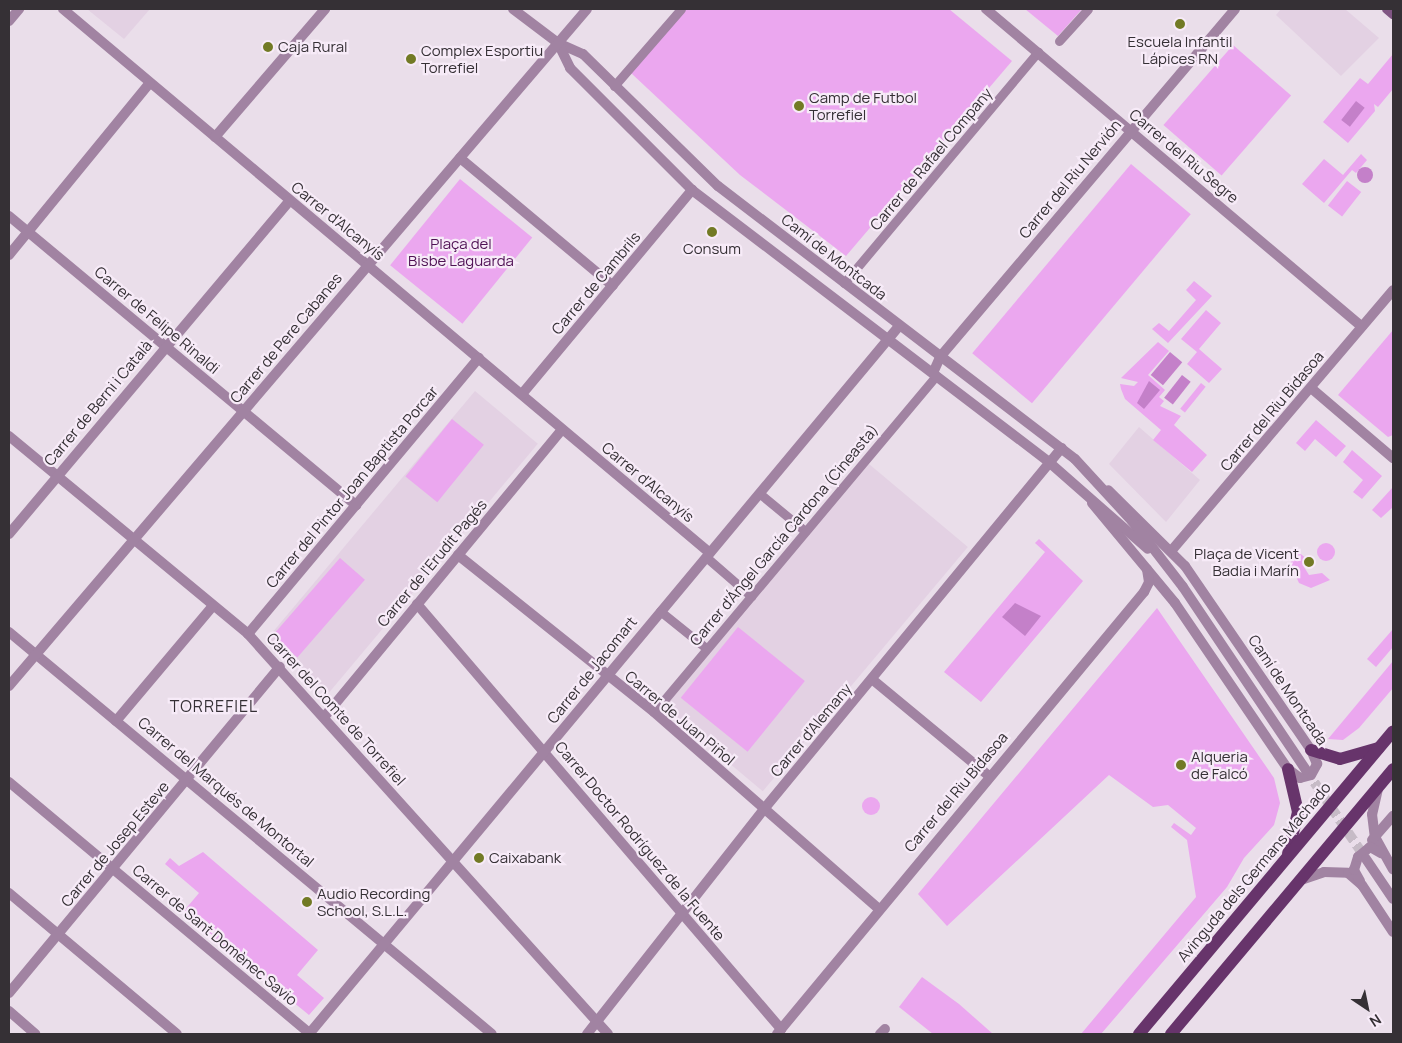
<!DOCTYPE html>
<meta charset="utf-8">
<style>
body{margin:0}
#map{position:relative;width:1402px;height:1043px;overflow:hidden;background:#eadeea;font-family:Manrope,sans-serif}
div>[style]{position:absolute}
.built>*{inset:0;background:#e3d1e3;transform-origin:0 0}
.green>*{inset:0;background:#eba7ef;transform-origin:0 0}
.round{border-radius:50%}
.water>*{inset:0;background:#c480c9;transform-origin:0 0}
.tertiary-tunnel>*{height:10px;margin-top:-5px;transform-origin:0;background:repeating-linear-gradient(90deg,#c6bbc6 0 10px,transparent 0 15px)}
.pedestrian>*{height:9px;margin:-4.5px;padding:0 4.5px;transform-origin:4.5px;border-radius:4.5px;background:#a183a2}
.minor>*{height:10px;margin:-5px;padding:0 5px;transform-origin:5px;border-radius:5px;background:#a183a2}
.tertiary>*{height:10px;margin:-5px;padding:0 5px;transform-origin:5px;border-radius:5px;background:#a183a2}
.secondary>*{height:10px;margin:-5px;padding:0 5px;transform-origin:5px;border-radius:5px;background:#805583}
.primary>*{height:12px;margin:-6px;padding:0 6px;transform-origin:6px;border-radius:6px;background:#67346b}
.dots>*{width:14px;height:14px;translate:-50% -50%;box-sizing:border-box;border:2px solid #f7ebf8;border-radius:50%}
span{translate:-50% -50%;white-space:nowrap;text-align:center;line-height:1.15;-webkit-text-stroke:4.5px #f7ebf8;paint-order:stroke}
.poi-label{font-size:15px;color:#353035}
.left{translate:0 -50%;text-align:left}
.right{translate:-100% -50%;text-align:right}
.street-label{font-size:15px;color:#353035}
.park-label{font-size:15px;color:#501255}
.neighbourhood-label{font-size:16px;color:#353035;letter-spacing:1px}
.frame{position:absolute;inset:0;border:10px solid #353035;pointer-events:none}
.north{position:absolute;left:1342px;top:983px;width:50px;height:50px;-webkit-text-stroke:4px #f7ebf8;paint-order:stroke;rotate:146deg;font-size:14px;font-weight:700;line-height:20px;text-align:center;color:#353035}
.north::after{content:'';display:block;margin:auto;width:18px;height:22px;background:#353035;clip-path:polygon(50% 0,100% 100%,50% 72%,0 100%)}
</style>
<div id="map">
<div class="built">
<i style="clip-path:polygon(87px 9px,150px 9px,124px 39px)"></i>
<i style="clip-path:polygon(1281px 9px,1345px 9px,1379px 38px,1341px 76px,1276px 15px)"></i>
<i style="left:475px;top:391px;width:82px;height:324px;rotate:40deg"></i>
<i style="clip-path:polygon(1139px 427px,1200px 480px,1166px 522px,1109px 464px)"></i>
<i style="left:869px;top:464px;width:129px;height:319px;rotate:40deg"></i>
</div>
<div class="green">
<i style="clip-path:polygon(686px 9px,949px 9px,1012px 61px,846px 256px,740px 175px,631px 73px)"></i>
<i style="clip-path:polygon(1025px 9px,1082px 9px,1058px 36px)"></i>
<i style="left:1233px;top:45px;width:77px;height:106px;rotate:41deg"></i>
<i style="clip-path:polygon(1393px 54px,1393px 89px,1378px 107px,1374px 104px,1375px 111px,1348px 143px,1323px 122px,1360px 78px,1368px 84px)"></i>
<i style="clip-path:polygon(1361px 154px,1367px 160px,1356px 173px,1352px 170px,1324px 203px,1302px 184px,1324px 159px,1343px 175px)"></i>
<i style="left:1131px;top:164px;width:78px;height:247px;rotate:40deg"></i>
<i style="left:460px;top:179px;width:93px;height:111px;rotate:39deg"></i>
<i style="left:1347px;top:181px;width:18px;height:31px;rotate:38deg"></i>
<i style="clip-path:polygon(1194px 281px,1212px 296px,1168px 343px,1152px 329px,1159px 323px,1169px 331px,1196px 300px,1186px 290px)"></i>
<i style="clip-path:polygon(1206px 310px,1221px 323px,1199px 349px,1222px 369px,1209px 383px,1187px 364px,1197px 352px,1181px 339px)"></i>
<i style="clip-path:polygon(1393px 330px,1393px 435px,1388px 437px,1338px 395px)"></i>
<i style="clip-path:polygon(1158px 342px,1169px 351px,1148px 375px,1165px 390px,1159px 397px,1164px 401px,1160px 406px,1181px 416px,1174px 425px,1207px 455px,1192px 472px,1153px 440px,1161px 430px,1125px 399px,1121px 389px,1120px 384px,1134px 386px,1138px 382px,1121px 378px)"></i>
<i style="left:1201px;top:383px;width:6px;height:33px;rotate:39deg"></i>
<i style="left:452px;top:419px;width:41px;height:74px;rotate:39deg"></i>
<i style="clip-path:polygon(1316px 420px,1346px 446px,1336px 457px,1315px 439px,1305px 451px,1296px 443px)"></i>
<i style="clip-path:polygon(1352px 450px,1382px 476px,1362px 499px,1353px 492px,1363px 480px,1343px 462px)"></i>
<i style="clip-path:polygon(1393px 487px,1393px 507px,1381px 518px,1372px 510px)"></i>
<i style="clip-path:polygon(1039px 539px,1083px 581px,981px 702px,944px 672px,1045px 552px,1035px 543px)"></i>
<i class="round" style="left:1317px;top:543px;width:18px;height:18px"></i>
<i style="clip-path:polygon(1297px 551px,1307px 559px,1304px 567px,1309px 575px,1322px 573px,1330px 580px,1311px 588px,1299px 583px,1290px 564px)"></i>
<i style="left:340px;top:558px;width:33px;height:103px;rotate:41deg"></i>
<i style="clip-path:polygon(1157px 608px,1274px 778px,1280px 803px,1274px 825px,1244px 858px,1227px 887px,1101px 1034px,1081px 1034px,1196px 897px,1187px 840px,1171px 827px,1174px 823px,1191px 835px,1196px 828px,1168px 805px,1153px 807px,1109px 775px,947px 926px,918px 894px)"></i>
<i style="left:738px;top:627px;width:86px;height:91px;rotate:39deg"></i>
<i style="clip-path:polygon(1393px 629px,1393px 647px,1376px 667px,1367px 659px)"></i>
<i style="clip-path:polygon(1393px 661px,1393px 688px,1359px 728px,1343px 740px,1328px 739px)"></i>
<i class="round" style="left:862px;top:797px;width:18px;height:18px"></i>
<i style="clip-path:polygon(203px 852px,318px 950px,297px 975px,324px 998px,309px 1015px,183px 912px,199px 893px,165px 864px,170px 858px,179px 866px)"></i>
<i style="clip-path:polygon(922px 977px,959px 1004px,993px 1034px,933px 1034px,899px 1007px)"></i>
</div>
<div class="water">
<i style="left:1356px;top:101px;width:11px;height:24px;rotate:38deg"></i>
<i class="round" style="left:1357px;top:167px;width:16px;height:16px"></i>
<i style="left:1170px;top:352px;width:16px;height:30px;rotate:40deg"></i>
<i style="left:1182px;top:375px;width:11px;height:29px;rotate:38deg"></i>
<i style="clip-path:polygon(1149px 381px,1160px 390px,1144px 409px,1137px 403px)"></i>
<i style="clip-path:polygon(1015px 603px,1041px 616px,1025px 636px,1002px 617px)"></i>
</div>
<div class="tertiary-tunnel">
<i style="left:1306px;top:770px;width:107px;rotate:56deg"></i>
</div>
<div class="pedestrian">
<i style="left:1059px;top:41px;width:43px;rotate:-47.8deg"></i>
<i style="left:614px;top:86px;width:102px;rotate:-49deg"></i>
<i style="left:844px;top:283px;width:302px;rotate:-50deg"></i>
<i style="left:759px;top:493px;width:60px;rotate:39.6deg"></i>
<i style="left:706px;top:557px;width:60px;rotate:40.9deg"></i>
<i style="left:660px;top:611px;width:59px;rotate:38.8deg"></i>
<i style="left:654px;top:712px;width:439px;rotate:-50deg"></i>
</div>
<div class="minor">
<i style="left:63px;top:9px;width:845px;rotate:40.06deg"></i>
<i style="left:986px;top:9px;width:492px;rotate:40.2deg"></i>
<i style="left:9px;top:21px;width:16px;rotate:-50deg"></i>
<i style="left:215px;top:137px;width:169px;rotate:-49.3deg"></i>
<i style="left:460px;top:158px;width:199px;rotate:39.9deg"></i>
<i style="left:9px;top:216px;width:452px;rotate:39.8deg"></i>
<i style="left:9px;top:255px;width:222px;rotate:-50.7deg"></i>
<i style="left:933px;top:373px;width:17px;rotate:-66deg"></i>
<i style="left:940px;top:357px;width:456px;rotate:-49.7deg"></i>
<i style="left:1311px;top:388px;width:108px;rotate:40.5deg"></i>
<i style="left:522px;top:394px;width:266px;rotate:-50.2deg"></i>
<i style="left:9px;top:436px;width:310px;rotate:39.6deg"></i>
<i style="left:248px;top:634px;width:538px;rotate:48.01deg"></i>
<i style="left:1092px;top:503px;width:130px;rotate:50.3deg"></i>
<i style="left:1175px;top:603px;width:201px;rotate:55.8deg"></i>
<i style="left:1288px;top:769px;width:15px;rotate:37deg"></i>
<i style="left:1300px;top:778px;width:11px;rotate:-15deg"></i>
<i style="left:1311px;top:775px;width:13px;rotate:-61deg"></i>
<i style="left:1317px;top:764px;width:15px;rotate:-113deg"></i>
<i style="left:1311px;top:750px;width:223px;rotate:-124.4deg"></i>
<i style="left:1185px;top:566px;width:108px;rotate:-135.4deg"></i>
<i style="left:9px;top:534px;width:435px;rotate:-49.9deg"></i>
<i style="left:1172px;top:550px;width:341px;rotate:-49.6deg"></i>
<i style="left:458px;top:555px;width:251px;rotate:38.7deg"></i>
<i style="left:654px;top:712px;width:299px;rotate:41.2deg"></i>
<i style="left:417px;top:604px;width:560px;rotate:49.42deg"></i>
<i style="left:9px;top:632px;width:628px;rotate:39.77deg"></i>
<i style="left:248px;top:634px;width:360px;rotate:-50.1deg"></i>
<i style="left:873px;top:680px;width:151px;rotate:39.6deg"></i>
<i style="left:325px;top:716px;width:371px;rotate:-50.4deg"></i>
<i style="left:116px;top:721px;width:150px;rotate:-49.9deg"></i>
<i style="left:9px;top:782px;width:393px;rotate:39.9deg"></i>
<i style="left:1378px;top:789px;width:26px;rotate:103deg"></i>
<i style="left:1372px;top:814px;width:23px;rotate:83deg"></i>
<i style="left:1375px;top:837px;width:37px;rotate:61deg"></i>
<i style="left:1372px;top:840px;width:32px;rotate:-49deg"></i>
<i style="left:1301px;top:880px;width:24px;rotate:-19deg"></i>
<i style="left:1324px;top:872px;width:24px;rotate:2deg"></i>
<i style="left:1348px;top:873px;width:18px;rotate:41deg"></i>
<i style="left:1362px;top:885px;width:56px;rotate:56.6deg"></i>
<i style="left:1360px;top:881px;width:13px;rotate:-119deg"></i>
<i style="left:1354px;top:870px;width:14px;rotate:-73deg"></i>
<i style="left:1358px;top:857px;width:16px;rotate:-40deg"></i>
<i style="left:1370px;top:847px;width:13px;rotate:29deg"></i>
<i style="left:9px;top:893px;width:219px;rotate:40deg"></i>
<i style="left:9px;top:993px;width:424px;rotate:-50.3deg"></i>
<i style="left:9px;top:1011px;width:35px;rotate:41deg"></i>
<i style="left:587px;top:1034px;width:286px;rotate:-51.8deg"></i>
<i style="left:764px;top:809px;width:468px;rotate:-50.5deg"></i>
<i style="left:777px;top:1034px;width:575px;rotate:-50.3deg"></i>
<i style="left:1144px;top:592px;width:11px;rotate:-63deg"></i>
<i style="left:1149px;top:582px;width:13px;rotate:-99deg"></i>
<i style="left:880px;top:1034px;width:7px;rotate:-45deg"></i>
</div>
<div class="tertiary">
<i style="left:513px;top:9px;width:56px;rotate:37.1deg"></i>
<i style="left:558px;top:43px;width:27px;rotate:24deg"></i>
<i style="left:583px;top:54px;width:189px;rotate:44.4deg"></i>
<i style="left:718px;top:186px;width:449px;rotate:37.4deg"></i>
<i style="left:1075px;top:459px;width:84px;rotate:47.4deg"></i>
<i style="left:1132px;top:521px;width:83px;rotate:52.3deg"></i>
<i style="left:1183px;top:587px;width:220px;rotate:56.1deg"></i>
<i style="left:558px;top:43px;width:28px;rotate:64deg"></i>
<i style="left:570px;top:68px;width:173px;rotate:45deg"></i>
<i style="left:692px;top:190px;width:450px;rotate:37.3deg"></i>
<i style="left:1050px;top:463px;width:130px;rotate:41.3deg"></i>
<i style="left:9px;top:686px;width:890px;rotate:-49.51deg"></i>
<i style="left:1366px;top:859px;width:48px;rotate:56deg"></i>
<i style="left:309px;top:1034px;width:922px;rotate:-50.19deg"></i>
</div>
<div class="secondary">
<i style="left:1387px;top:9px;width:8px;rotate:40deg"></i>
</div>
<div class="primary">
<i style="left:1311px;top:750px;width:30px;rotate:17deg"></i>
<i style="left:1340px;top:759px;width:40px;rotate:-16deg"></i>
<i style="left:1288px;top:854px;width:43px;rotate:-76.6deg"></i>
<i style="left:1298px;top:812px;width:44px;rotate:-103.1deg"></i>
<i style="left:1139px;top:1034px;width:395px;rotate:-50deg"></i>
<i style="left:1171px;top:1034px;width:346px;rotate:-50deg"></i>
</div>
<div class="dots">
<i style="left:1180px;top:24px;background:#727a25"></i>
<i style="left:268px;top:47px;background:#727a25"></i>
<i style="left:411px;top:59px;background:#727a25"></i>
<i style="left:799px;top:106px;background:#727a25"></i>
<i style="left:712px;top:232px;background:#727a25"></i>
<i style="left:1309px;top:562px;background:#727a25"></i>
<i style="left:1181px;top:765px;background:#727a25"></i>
<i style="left:479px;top:858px;background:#727a25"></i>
<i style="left:307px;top:902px;background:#727a25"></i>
</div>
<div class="poi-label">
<span style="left:1180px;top:50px">Escuela Infantil<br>Lápices RN</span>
<span class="left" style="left:278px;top:47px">Caja Rural</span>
<span class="left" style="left:421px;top:59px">Complex Esportiu<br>Torrefiel</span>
<span class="left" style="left:809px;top:106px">Camp de Futbol<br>Torrefiel</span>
<span style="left:712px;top:249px">Consum</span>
<span class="right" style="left:1299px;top:562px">Plaça de Vicent<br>Badia i Marín</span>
<span class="left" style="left:1191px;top:765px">Alqueria<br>de Falcó</span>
<span class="left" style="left:489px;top:858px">Caixabank</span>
<span class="left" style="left:317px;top:902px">Audio Recording<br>School, S.L.L.</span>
</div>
<div class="street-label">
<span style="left:1184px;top:156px;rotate:40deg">Carrer del Riu Segre</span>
<span style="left:931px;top:159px;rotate:-50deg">Carrer de Rafael Company</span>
<span style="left:1070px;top:179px;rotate:-50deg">Carrer del Riu Nervión</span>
<span style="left:338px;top:221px;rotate:39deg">Carrer d'Alcanyís</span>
<span style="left:834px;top:257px;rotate:38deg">Camí de Montcada</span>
<span style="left:596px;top:283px;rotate:-50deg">Carrer de Cambrils</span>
<span style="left:157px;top:320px;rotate:40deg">Carrer de Felipe Rinaldi</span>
<span style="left:286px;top:338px;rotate:-50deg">Carrer de Pere Cabanes</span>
<span style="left:98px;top:403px;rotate:-50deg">Carrer de Berni i Català</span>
<span style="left:1272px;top:411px;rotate:-50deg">Carrer del Riu Bidasoa</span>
<span style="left:648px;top:482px;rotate:40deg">Carrer d'Alcanyís</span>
<span style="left:352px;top:487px;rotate:-50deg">Carrer del Pintor Joan Baptista Porcar</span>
<span style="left:784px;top:535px;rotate:-50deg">Carrer d'Ángel García Cardona (Cineasta)</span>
<span style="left:432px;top:563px;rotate:-50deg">Carrer de l'Erudit Pagés</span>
<span style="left:592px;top:670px;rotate:-51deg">Carrer de Jacomart</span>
<span style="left:1288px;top:690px;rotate:56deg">Camí de Montcada</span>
<span style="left:336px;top:709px;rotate:48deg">Carrer del Comte de Torrefiel</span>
<span style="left:680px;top:718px;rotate:40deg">Carrer de Juan Piñol</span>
<span style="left:811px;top:730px;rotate:-50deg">Carrer d'Alemany</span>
<span style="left:226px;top:792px;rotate:40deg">Carrer del Marqués de Montortal</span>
<span style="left:956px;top:792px;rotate:-50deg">Carrer del Riu Bidasoa</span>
<span style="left:640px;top:841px;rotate:50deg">Carrer Doctor Rodríguez de la Fuente</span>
<span style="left:115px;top:844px;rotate:-50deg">Carrer de Josep Esteve</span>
<span style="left:1254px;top:872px;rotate:-50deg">Avinguda dels Germans Machado</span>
<span style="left:215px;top:935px;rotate:40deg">Carrer de Sant Domènec Savio</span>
</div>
<div class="park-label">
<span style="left:461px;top:252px">Plaça del<br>Bisbe Laguarda</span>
</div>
<div class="neighbourhood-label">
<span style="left:214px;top:706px">TORREFIEL</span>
</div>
<div class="frame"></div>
<div class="north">N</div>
</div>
